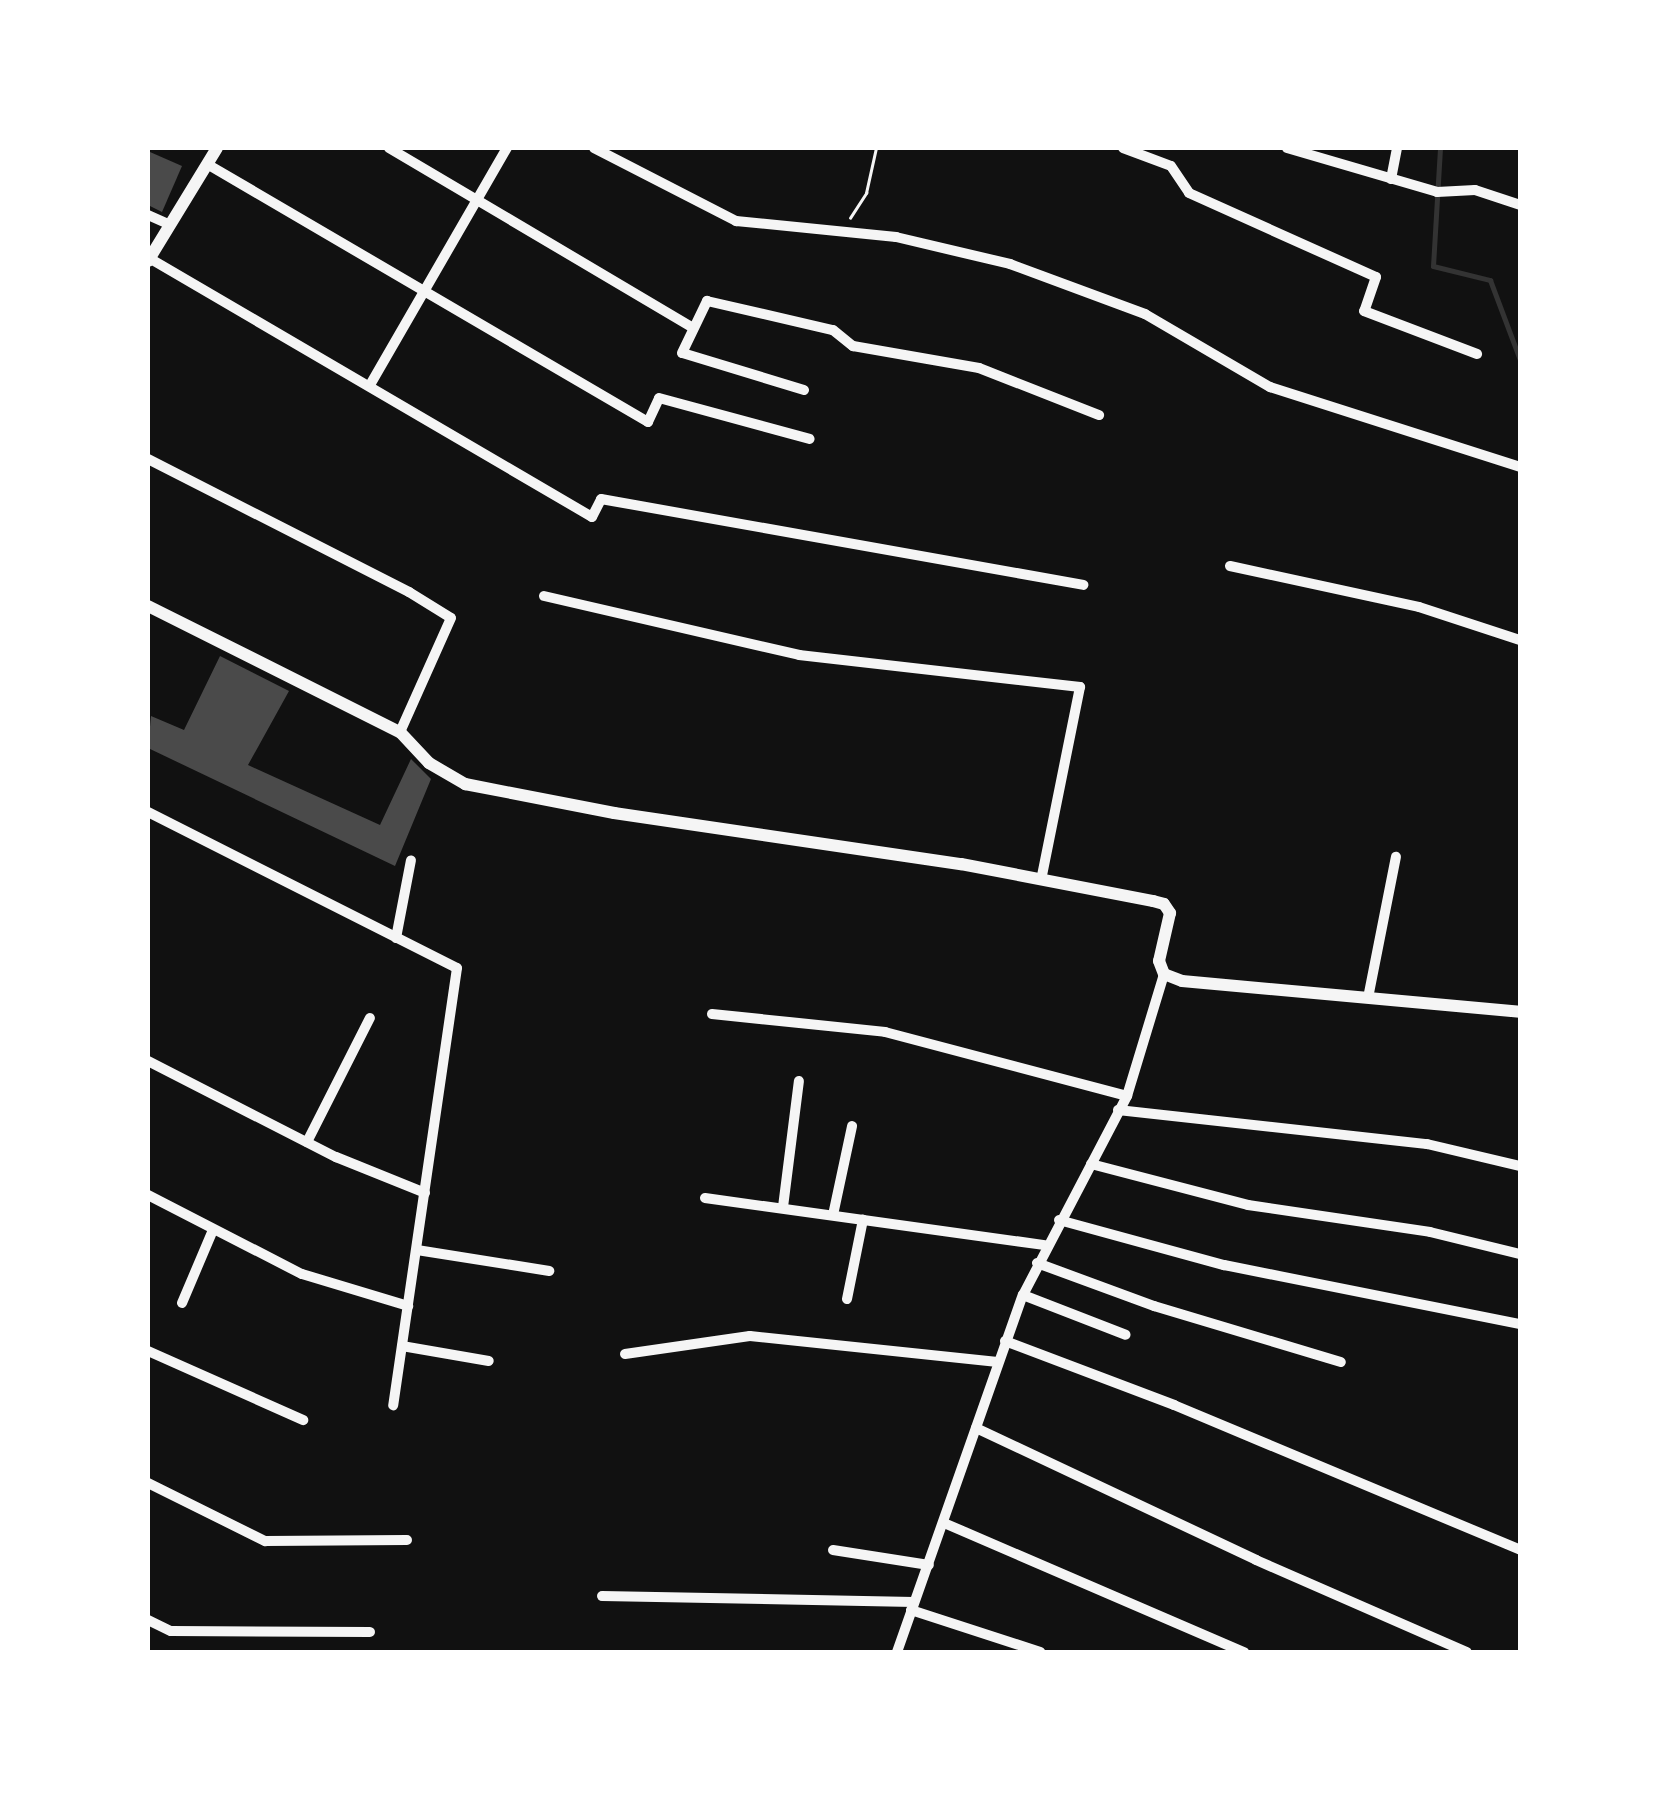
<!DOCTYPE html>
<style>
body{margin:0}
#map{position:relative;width:1668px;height:1800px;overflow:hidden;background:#111;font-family:"Space Grotesk",sans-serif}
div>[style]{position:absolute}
.stream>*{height:5px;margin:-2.5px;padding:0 2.5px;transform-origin:2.5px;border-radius:2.5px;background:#333}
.building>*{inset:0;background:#4a4a4a}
.path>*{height:2.5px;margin:-1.25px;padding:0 1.25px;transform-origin:1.25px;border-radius:1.25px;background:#f5f5f5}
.minor>*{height:10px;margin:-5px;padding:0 5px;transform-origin:5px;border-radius:5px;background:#f5f5f5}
.tertiary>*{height:12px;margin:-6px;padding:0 6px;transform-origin:6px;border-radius:6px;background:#f5f5f5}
span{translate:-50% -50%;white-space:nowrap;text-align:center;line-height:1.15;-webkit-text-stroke:8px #fff;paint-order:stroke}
.frame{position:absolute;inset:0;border:150px solid #fff;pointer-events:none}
</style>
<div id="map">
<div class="stream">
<i style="left:1440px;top:148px;width:118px;rotate:93.4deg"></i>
<i style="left:1433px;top:266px;width:59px;rotate:13.8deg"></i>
<i style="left:1490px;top:280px;width:85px;rotate:69.4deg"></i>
</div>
<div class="building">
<i style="clip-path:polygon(150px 152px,182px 166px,162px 212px,148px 205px)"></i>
<i style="clip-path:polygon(220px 656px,289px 691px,248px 765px,380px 825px,411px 759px,431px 779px,395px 866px,148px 748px,151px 716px,184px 730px)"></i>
</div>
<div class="path">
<i style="left:850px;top:218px;width:30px;rotate:-57deg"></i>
<i style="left:866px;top:193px;width:46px;rotate:-77.5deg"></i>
</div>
<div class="minor">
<i style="left:389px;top:148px;width:352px;rotate:30.6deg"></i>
<i style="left:594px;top:148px;width:160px;rotate:27.2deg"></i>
<i style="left:736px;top:221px;width:161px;rotate:5.7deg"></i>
<i style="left:896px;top:237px;width:117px;rotate:13.3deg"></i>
<i style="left:1010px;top:264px;width:144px;rotate:20.3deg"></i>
<i style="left:1145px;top:314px;width:145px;rotate:30.3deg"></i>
<i style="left:1270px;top:387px;width:262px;rotate:17.7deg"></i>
<i style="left:1123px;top:148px;width:51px;rotate:20.6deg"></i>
<i style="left:1171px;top:166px;width:32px;rotate:56deg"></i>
<i style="left:1189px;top:193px;width:205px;rotate:24.2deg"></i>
<i style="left:1376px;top:277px;width:36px;rotate:109deg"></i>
<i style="left:1364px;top:311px;width:121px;rotate:20.8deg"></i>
<i style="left:1287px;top:148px;width:156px;rotate:16.3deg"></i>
<i style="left:1437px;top:192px;width:38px;rotate:-3deg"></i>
<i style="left:1475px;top:190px;width:47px;rotate:18.4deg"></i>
<i style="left:207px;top:164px;width:511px;rotate:30.33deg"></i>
<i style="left:648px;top:422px;width:26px;rotate:-65deg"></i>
<i style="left:659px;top:398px;width:156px;rotate:15.2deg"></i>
<i style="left:1391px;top:179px;width:32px;rotate:-79deg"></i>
<i style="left:148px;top:215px;width:24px;rotate:24deg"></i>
<i style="left:149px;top:258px;width:513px;rotate:30.31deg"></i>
<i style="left:592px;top:517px;width:20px;rotate:-63deg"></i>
<i style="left:601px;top:499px;width:490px;rotate:10.1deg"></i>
<i style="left:370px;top:385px;width:274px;rotate:-60deg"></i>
<i style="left:804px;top:390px;width:127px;rotate:-163.1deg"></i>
<i style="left:682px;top:353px;width:58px;rotate:-64.3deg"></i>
<i style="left:707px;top:301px;width:129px;rotate:13deg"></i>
<i style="left:833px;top:330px;width:26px;rotate:39deg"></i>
<i style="left:853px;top:346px;width:128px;rotate:9.9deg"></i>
<i style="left:979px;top:368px;width:129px;rotate:21.4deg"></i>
<i style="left:148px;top:459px;width:293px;rotate:27deg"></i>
<i style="left:409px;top:592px;width:49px;rotate:31.8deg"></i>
<i style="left:451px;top:618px;width:125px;rotate:114.1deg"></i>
<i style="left:1230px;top:566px;width:193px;rotate:12.2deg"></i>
<i style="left:1419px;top:607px;width:106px;rotate:18.1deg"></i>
<i style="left:544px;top:596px;width:262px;rotate:13deg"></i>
<i style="left:799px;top:655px;width:283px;rotate:6.5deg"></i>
<i style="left:1080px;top:687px;width:197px;rotate:101.4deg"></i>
<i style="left:148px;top:812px;width:346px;rotate:26.8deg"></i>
<i style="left:457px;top:968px;width:442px;rotate:98.3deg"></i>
<i style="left:396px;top:938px;width:79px;rotate:-79.1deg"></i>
<i style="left:1368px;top:998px;width:144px;rotate:-78.8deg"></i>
<i style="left:712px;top:1014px;width:174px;rotate:5.9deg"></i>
<i style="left:885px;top:1032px;width:250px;rotate:14.8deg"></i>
<i style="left:148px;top:1061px;width:211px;rotate:27.1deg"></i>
<i style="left:336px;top:1157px;width:96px;rotate:22deg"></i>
<i style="left:1118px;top:1110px;width:311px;rotate:6.3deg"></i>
<i style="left:1427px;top:1144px;width:96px;rotate:13.3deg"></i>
<i style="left:307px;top:1142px;width:139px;rotate:-63.1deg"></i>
<i style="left:1091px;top:1164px;width:162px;rotate:14.6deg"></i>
<i style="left:1248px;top:1205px;width:184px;rotate:8.4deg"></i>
<i style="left:1430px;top:1232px;width:93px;rotate:13.7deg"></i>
<i style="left:148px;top:1195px;width:173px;rotate:27.2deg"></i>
<i style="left:302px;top:1274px;width:111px;rotate:16.8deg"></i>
<i style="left:705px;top:1198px;width:343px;rotate:7.9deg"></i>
<i style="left:783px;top:1207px;width:127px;rotate:-82.8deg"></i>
<i style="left:833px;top:1215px;width:91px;rotate:-77.9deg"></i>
<i style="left:1059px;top:1220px;width:171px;rotate:15.3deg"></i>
<i style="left:1224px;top:1265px;width:302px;rotate:11.3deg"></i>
<i style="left:417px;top:1250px;width:134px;rotate:9deg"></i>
<i style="left:1037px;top:1263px;width:125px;rotate:20.2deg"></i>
<i style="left:1154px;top:1306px;width:195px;rotate:16.7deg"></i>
<i style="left:1023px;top:1295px;width:110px;rotate:21.2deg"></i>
<i style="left:847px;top:1299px;width:81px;rotate:-78.6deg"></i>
<i style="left:182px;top:1303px;width:79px;rotate:-67deg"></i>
<i style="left:1005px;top:1341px;width:181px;rotate:20.7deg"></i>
<i style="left:1174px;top:1405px;width:375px;rotate:22.7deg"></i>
<i style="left:402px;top:1346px;width:88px;rotate:9.8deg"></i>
<i style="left:148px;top:1351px;width:170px;rotate:24deg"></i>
<i style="left:625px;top:1354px;width:126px;rotate:-8.2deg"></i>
<i style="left:750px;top:1336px;width:249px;rotate:6deg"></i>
<i style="left:976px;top:1428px;width:310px;rotate:25.2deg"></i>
<i style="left:1256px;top:1560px;width:230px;rotate:23.6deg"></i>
<i style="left:148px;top:1483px;width:131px;rotate:26.4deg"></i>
<i style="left:265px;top:1541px;width:142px;rotate:-0.4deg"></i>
<i style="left:944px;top:1523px;width:327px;rotate:23.3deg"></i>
<i style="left:833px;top:1550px;width:97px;rotate:8.9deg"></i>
<i style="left:602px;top:1596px;width:312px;rotate:1.1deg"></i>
<i style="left:911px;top:1610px;width:136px;rotate:18deg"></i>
<i style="left:148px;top:1620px;width:25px;rotate:26deg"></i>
<i style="left:171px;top:1631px;width:199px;rotate:0.3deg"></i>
<i style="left:897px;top:1652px;width:379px;rotate:-70.6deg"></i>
<i style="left:1023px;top:1295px;width:225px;rotate:-62.4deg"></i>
<i style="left:1127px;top:1096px;width:127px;rotate:-73.1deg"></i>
</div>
<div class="tertiary">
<i style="left:148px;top:261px;width:132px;rotate:-58.6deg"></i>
<i style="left:148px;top:606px;width:282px;rotate:26.6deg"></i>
<i style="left:400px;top:732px;width:42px;rotate:46.9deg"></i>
<i style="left:429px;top:763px;width:42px;rotate:30.3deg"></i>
<i style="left:465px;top:784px;width:152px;rotate:11deg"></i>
<i style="left:614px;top:813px;width:351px;rotate:8.4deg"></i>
<i style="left:961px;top:864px;width:196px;rotate:10.9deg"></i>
<i style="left:1153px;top:901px;width:11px;rotate:15deg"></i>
<i style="left:1164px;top:904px;width:11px;rotate:56deg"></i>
<i style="left:1170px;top:913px;width:49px;rotate:102.9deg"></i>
<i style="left:1159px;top:961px;width:14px;rotate:69deg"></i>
<i style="left:1164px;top:974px;width:19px;rotate:21deg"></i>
<i style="left:1182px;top:981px;width:339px;rotate:5.2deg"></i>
</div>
<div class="frame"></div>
</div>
